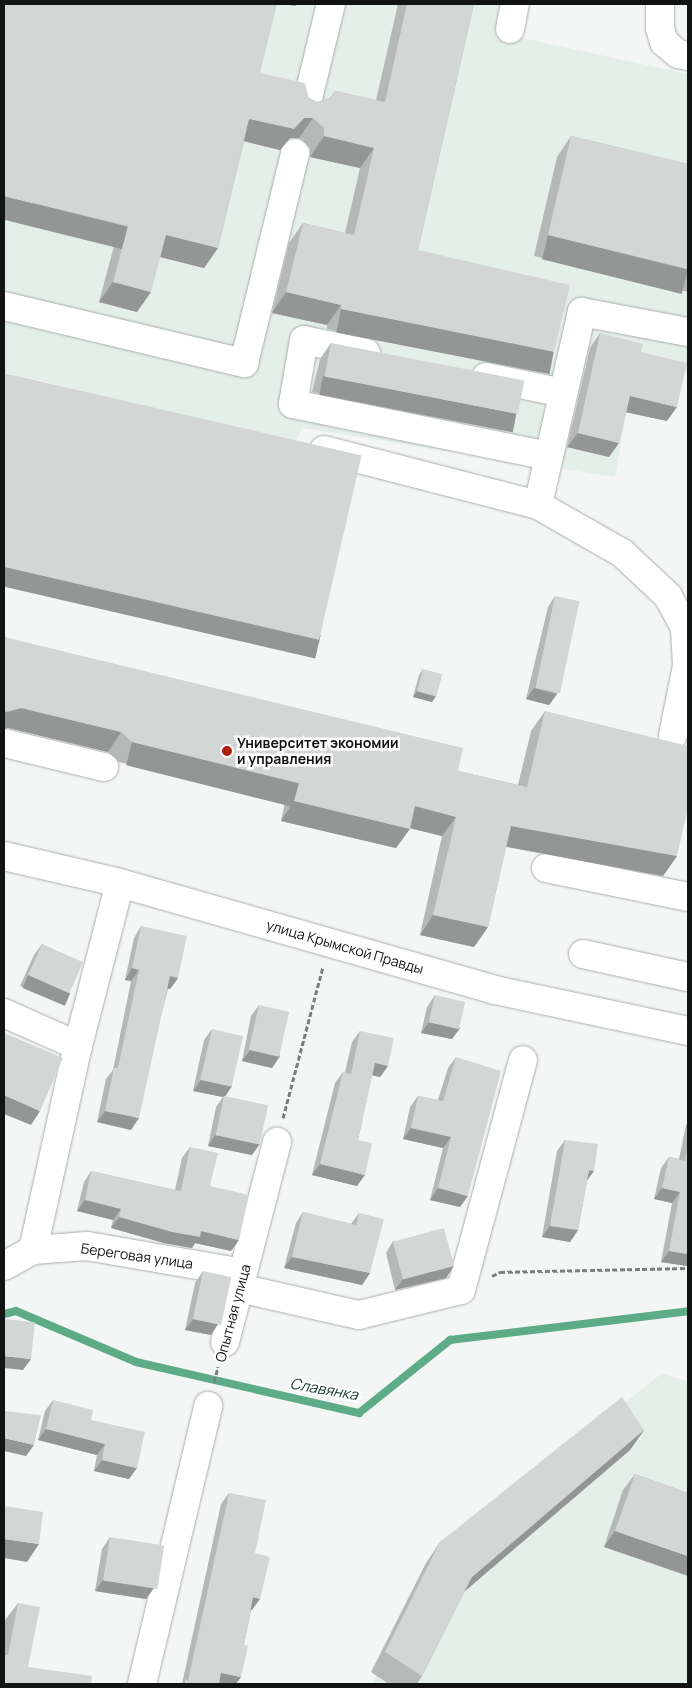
<!DOCTYPE html>
<meta charset="utf-8">
<style>
body{margin:0}
#map{position:relative;width:692px;height:1688px;overflow:hidden;background:#f3f6f4;font-family:Manrope,sans-serif}
div>[style]{position:absolute}
.built>*{inset:0;background:#e3efe8}
.stream>*{height:8px;margin:-4px;padding:0 4px;transform-origin:4px;border-radius:4px;background:#5eac87}
.path>*{height:3px;margin-top:-1.5px;transform-origin:0;background:repeating-linear-gradient(90deg,#7c7e7d 0 5px,transparent 0 7.5px)}
.roads{filter:drop-shadow(0 0 1px #a9adab) drop-shadow(0 0 1px #a9adab)}
.minor>*{height:28px;margin:-14px;padding:0 14px;transform-origin:14px;border-radius:14px;background:#fff}
.wall>*{inset:0;background:#b5b8b6}
.shaded-wall>*{inset:0;background:#939694;transform-origin:0 0}
.building>*{inset:0;background:#d2d6d4;transform-origin:0 0}
.dots>*{width:14px;height:14px;translate:-50% -50%;box-sizing:border-box;border:2px solid #fff;border-radius:50%}
span{translate:-50% -50%;white-space:nowrap;text-align:center;line-height:1.15;-webkit-text-stroke:5px #fff;paint-order:stroke}
.poi-label{font-size:14px;color:#121313;font-weight:700}
.left{translate:0 -50%;text-align:left}
.street-label{font-size:14px;color:#121313}
.water-label{font-size:15px;color:#153829;font-style:italic}
.frame{position:absolute;inset:0;border:5px solid #121313;pointer-events:none}
</style>
<div id="map">
<div class="built">
<i style="clip-path:polygon(4px 4px,521px 4px,513px 36px,688px 74px,688px 372px,635px 362px,615px 477px,302px 428px,296px 442px,4px 372px)"></i>
<i style="clip-path:polygon(662px 1373px,688px 1382px,688px 1684px,373px 1684px,426px 1563px)"></i>
</div>
<div class="stream">
<i style="left:4px;top:1314px;width:12px;rotate:-14deg"></i>
<i style="left:16px;top:1311px;width:130px;rotate:23deg"></i>
<i style="left:136px;top:1362px;width:229px;rotate:12.9deg"></i>
<i style="left:359px;top:1413px;width:117px;rotate:-38.7deg"></i>
<i style="left:450px;top:1340px;width:240px;rotate:-6.9deg"></i>
</div>
<div class="path">
<i style="left:283px;top:1118px;width:156px;rotate:-75.2deg"></i>
<i style="left:492px;top:1276px;width:9px;rotate:-27deg"></i>
<i style="left:500px;top:1272px;width:188px;rotate:-1.2deg"></i>
<i style="left:214px;top:1382px;width:16px;rotate:-75deg"></i>
</div>
<div class="roads">
<div class="minor">
<i style="left:660px;top:4px;width:24px;rotate:90deg"></i>
<i style="left:660px;top:28px;width:15px;rotate:74deg"></i>
<i style="left:664px;top:42px;width:18px;rotate:41deg"></i>
<i style="left:678px;top:54px;width:10px;rotate:11deg"></i>
<i style="left:510px;top:29px;width:25px;rotate:-79deg"></i>
<i style="left:306px;top:107px;width:106px;rotate:-76.4deg"></i>
<i style="left:4px;top:306px;width:247px;rotate:13.4deg"></i>
<i style="left:244px;top:363px;width:216px;rotate:-76.3deg"></i>
<i style="left:366px;top:353px;width:63px;rotate:-168.2deg"></i>
<i style="left:304px;top:340px;width:65px;rotate:99.8deg"></i>
<i style="left:293px;top:404px;width:261px;rotate:11.5deg"></i>
<i style="left:486px;top:377px;width:79px;rotate:11.7deg"></i>
<i style="left:324px;top:450px;width:221px;rotate:14.4deg"></i>
<i style="left:673px;top:735px;width:70px;rotate:-78.5deg"></i>
<i style="left:687px;top:666px;width:38px;rotate:-93deg"></i>
<i style="left:685px;top:628px;width:36px;rotate:-118deg"></i>
<i style="left:668px;top:596px;width:63px;rotate:-136.9deg"></i>
<i style="left:622px;top:553px;width:97px;rotate:-150.3deg"></i>
<i style="left:538px;top:505px;width:198px;rotate:-77.2deg"></i>
<i style="left:582px;top:312px;width:108px;rotate:10.7deg"></i>
<i style="left:4px;top:743px;width:103px;rotate:13.5deg"></i>
<i style="left:4px;top:856px;width:119px;rotate:13.1deg"></i>
<i style="left:120px;top:883px;width:390px;rotate:15.9deg"></i>
<i style="left:495px;top:990px;width:197px;rotate:12deg"></i>
<i style="left:546px;top:868px;width:145px;rotate:11.5deg"></i>
<i style="left:583px;top:954px;width:107px;rotate:12.4deg"></i>
<i style="left:4px;top:1013px;width:81px;rotate:24deg"></i>
<i style="left:33px;top:1250px;width:209px;rotate:-77.6deg"></i>
<i style="left:78px;top:1046px;width:168px;rotate:-75.6deg"></i>
<i style="left:4px;top:1266px;width:33px;rotate:-29deg"></i>
<i style="left:33px;top:1250px;width:54px;rotate:-4.2deg"></i>
<i style="left:87px;top:1246px;width:158px;rotate:9.8deg"></i>
<i style="left:239px;top:1288px;width:123px;rotate:12.7deg"></i>
<i style="left:359px;top:1315px;width:105px;rotate:-13.8deg"></i>
<i style="left:461px;top:1290px;width:238px;rotate:-74.9deg"></i>
<i style="left:225px;top:1342px;width:207px;rotate:-75.4deg"></i>
<i style="left:142px;top:1684px;width:286px;rotate:-76.6deg"></i>
</div>
</div>
<div class="wall">
<i style="clip-path:polygon(398px 4px,474px 4px,418px 250px,540px 372px,327px 329px,327px 325px,272px 313px,289px 243px,303px 223px,345px 233px,360px 168px,310px 157px,310px 148px,299px 138px,290px 138px,280px 150px,244px 141px,218px 248px,204px 268px,160px 257px,137px 312px,99px 302px,114px 246px,4px 219px,260px 73px,317px 102px,330px 98px,335px 91px,376px 100px)"></i>
<i style="clip-path:polygon(571px 136px,688px 164px,688px 292px,534px 256px,557px 157px)"></i>
<i style="clip-path:polygon(600px 333px,641px 352px,667px 421px,626px 412px,619px 443px,609px 457px,567px 447px,590px 348px)"></i>
<i style="clip-path:polygon(331px 343px,505px 431px,312px 392px,320px 359px)"></i>
<i style="clip-path:polygon(555px 596px,557px 694px,549px 705px,526px 699px,548px 607px)"></i>
<i style="clip-path:polygon(4px 637px,458px 771px,518px 785px,531px 731px,545px 711px,677px 856px,663px 876px,506px 847px,488px 927px,474px 947px,420px 935px,442px 836px,410px 828px,396px 848px,281px 821px,285px 802px,119px 762px,108px 752px,8px 728px)"></i>
<i style="clip-path:polygon(423px 669px,436px 696px,432px 702px,413px 697px,419px 675px)"></i>
<i style="clip-path:polygon(141px 926px,178px 978px,170px 989px,168px 989px,131px 1130px,97px 1122px,106px 1079px,113px 1070px,131px 981px,125px 980px,134px 938px)"></i>
<i style="clip-path:polygon(42px 944px,62px 1004px,20px 986px,34px 955px)"></i>
<i style="clip-path:polygon(435px 995px,460px 1028px,452px 1039px,421px 1033px,427px 1007px)"></i>
<i style="clip-path:polygon(259px 1005px,280px 1056px,272px 1068px,242px 1061px,251px 1016px)"></i>
<i style="clip-path:polygon(212px 1029px,232px 1086px,225px 1096px,252px 1155px,208px 1146px,216px 1107px,223px 1097px,193px 1091px,204px 1040px)"></i>
<i style="clip-path:polygon(360px 1031px,388px 1066px,380px 1077px,372px 1075px,358px 1140px,357px 1186px,312px 1175px,335px 1083px,343px 1072px,345px 1072px,352px 1042px)"></i>
<i style="clip-path:polygon(456px 1057px,460px 1207px,430px 1200px,443px 1148px,403px 1139px,410px 1107px,418px 1096px,438px 1100px,448px 1068px)"></i>
<i style="clip-path:polygon(688px 1122px,688px 1265px,687px 1266px,661px 1262px,672px 1203px,654px 1199px,661px 1168px,669px 1157px,679px 1159px,686px 1125px)"></i>
<i style="clip-path:polygon(565px 1140px,587px 1181px,578px 1230px,570px 1242px,542px 1237px,557px 1151px)"></i>
<i style="clip-path:polygon(190px 1147px,210px 1186px,231px 1251px,195px 1243px,192px 1248px,164px 1243px,111px 1228px,113px 1220px,77px 1211px,84px 1182px,91px 1171px,175px 1190px,182px 1158px)"></i>
<i style="clip-path:polygon(303px 1212px,351px 1224px,359px 1213px,370px 1273px,362px 1285px,284px 1268px,296px 1223px)"></i>
<i style="clip-path:polygon(393px 1241px,446px 1278px,395px 1290px,386px 1253px)"></i>
<i style="clip-path:polygon(203px 1271px,218px 1324px,211px 1335px,185px 1330px,195px 1283px)"></i>
<i style="clip-path:polygon(53px 1400px,91px 1420px,129px 1479px,94px 1471px,97px 1455px,38px 1440px,45px 1411px)"></i>
<i style="clip-path:polygon(644px 1430px,630px 1450px,465px 1591px,422px 1676px,417px 1684px,389px 1684px,371px 1672px,426px 1563px,440px 1542px)"></i>
<i style="clip-path:polygon(635px 1474px,688px 1493px,604px 1547px,623px 1490px)"></i>
<i style="clip-path:polygon(229px 1493px,255px 1553px,252px 1610px,251px 1610px,236px 1684px,182px 1684px,221px 1504px)"></i>
<i style="clip-path:polygon(110px 1537px,154px 1588px,146px 1599px,95px 1591px,102px 1549px)"></i>
<i style="clip-path:polygon(18px 1603px,28px 1667px,4px 1684px,4px 1628px,5px 1620px)"></i>
</div>
<div class="shaded-wall">
<i style="clip-path:polygon(284px 4px,297px 4px,295px 6px)"></i>
<i style="clip-path:polygon(313px 118px,299px 138px,290px 138px,280px 150px,235px 139px,249px 119px)"></i>
<i style="clip-path:polygon(324px 136px,374px 148px,360px 168px,310px 157px)"></i>
<i style="left:4px;top:196px;width:128px;height:23px;rotate:14deg"></i>
<i style="clip-path:polygon(166px 235px,218px 248px,204px 268px,152px 255px)"></i>
<i style="left:548px;top:235px;width:144px;height:25px;rotate:14deg"></i>
<i style="clip-path:polygon(113px 282px,151px 292px,137px 312px,99px 302px)"></i>
<i style="clip-path:polygon(286px 292px,341px 305px,327px 325px,272px 313px)"></i>
<i style="left:341px;top:309px;width:217px;height:24px;rotate:11deg"></i>
<i style="left:323px;top:376px;width:197px;height:19px;rotate:11deg"></i>
<i style="clip-path:polygon(630px 396px,677px 407px,667px 421px,620px 411px)"></i>
<i style="clip-path:polygon(578px 433px,619px 443px,609px 457px,567px 447px)"></i>
<i style="left:4px;top:562px;width:325px;height:24px;rotate:13deg"></i>
<i style="clip-path:polygon(534px 688px,557px 694px,549px 705px,526px 699px)"></i>
<i style="clip-path:polygon(417px 691px,436px 696px,432px 702px,413px 697px)"></i>
<i style="clip-path:polygon(21px 708px,121px 732px,108px 752px,8px 728px,4px 729px,4px 711px)"></i>
<i style="left:132px;top:742px;width:172px;height:24px;rotate:14deg"></i>
<i style="clip-path:polygon(294px 801px,410px 829px,396px 848px,281px 821px)"></i>
<i style="clip-path:polygon(415px 806px,456px 817px,442px 836px,401px 826px)"></i>
<i style="clip-path:polygon(511px 826px,677px 856px,663px 876px,498px 845px)"></i>
<i style="clip-path:polygon(433px 915px,488px 927px,474px 947px,420px 935px)"></i>
<i style="clip-path:polygon(132px 968px,139px 970px,131px 981px,125px 980px)"></i>
<i style="left:28px;top:975px;width:46px;height:14px;rotate:23deg"></i>
<i style="clip-path:polygon(170px 976px,178px 978px,170px 989px,162px 988px)"></i>
<i style="clip-path:polygon(429px 1022px,460px 1028px,452px 1039px,421px 1033px)"></i>
<i style="clip-path:polygon(250px 1050px,280px 1056px,272px 1068px,242px 1061px)"></i>
<i style="clip-path:polygon(375px 1063px,388px 1066px,380px 1077px,367px 1074px)"></i>
<i style="clip-path:polygon(201px 1080px,232px 1086px,224px 1098px,224px 1096px,223px 1097px,193px 1091px)"></i>
<i style="clip-path:polygon(4px 1095px,40px 1111px,31px 1125px,4px 1114px)"></i>
<i style="clip-path:polygon(105px 1111px,139px 1118px,131px 1130px,97px 1122px)"></i>
<i style="clip-path:polygon(411px 1128px,451px 1137px,443px 1148px,403px 1139px)"></i>
<i style="clip-path:polygon(215px 1135px,260px 1144px,252px 1155px,208px 1146px)"></i>
<i style="clip-path:polygon(320px 1164px,365px 1175px,357px 1186px,312px 1175px)"></i>
<i style="clip-path:polygon(589px 1170px,594px 1171px,586px 1182px)"></i>
<i style="clip-path:polygon(438px 1188px,468px 1196px,460px 1207px,430px 1200px)"></i>
<i style="clip-path:polygon(662px 1188px,680px 1192px,672px 1203px,654px 1199px)"></i>
<i style="clip-path:polygon(85px 1200px,121px 1209px,113px 1220px,77px 1211px)"></i>
<i style="clip-path:polygon(119px 1217px,201px 1231px,239px 1240px,231px 1251px,195px 1243px,192px 1248px,164px 1243px,111px 1228px)"></i>
<i style="clip-path:polygon(550px 1226px,578px 1230px,570px 1242px,542px 1237px)"></i>
<i style="clip-path:polygon(669px 1251px,688px 1254px,688px 1265px,687px 1266px,661px 1262px)"></i>
<i style="clip-path:polygon(292px 1257px,370px 1273px,362px 1285px,284px 1268px)"></i>
<i style="clip-path:polygon(454px 1266px,446px 1278px,395px 1290px,403px 1279px)"></i>
<i style="clip-path:polygon(193px 1319px,218px 1324px,211px 1335px,185px 1330px)"></i>
<i style="clip-path:polygon(4px 1356px,31px 1359px,23px 1370px,4px 1368px)"></i>
<i style="clip-path:polygon(46px 1429px,105px 1444px,97px 1455px,38px 1440px)"></i>
<i style="clip-path:polygon(644px 1430px,630px 1450px,458px 1597px,472px 1577px)"></i>
<i style="clip-path:polygon(4px 1438px,34px 1445px,26px 1456px,4px 1451px)"></i>
<i style="clip-path:polygon(102px 1460px,137px 1468px,129px 1479px,94px 1471px)"></i>
<i style="clip-path:polygon(615px 1531px,688px 1556px,688px 1576px,604px 1547px)"></i>
<i style="clip-path:polygon(4px 1539px,39px 1544px,27px 1562px,4px 1558px)"></i>
<i style="clip-path:polygon(103px 1580px,154px 1588px,146px 1599px,95px 1591px)"></i>
<i style="clip-path:polygon(253px 1597px,260px 1599px,252px 1610px,245px 1609px)"></i>
<i style="clip-path:polygon(221px 1673px,241px 1677px,236px 1684px,213px 1684px)"></i>
</div>
<div class="building">
<i style="clip-path:polygon(4px 4px,277px 4px,260px 73px,305px 83px,309px 98px,317px 102px,331px 98px,335px 91px,385px 102px,407px 4px,474px 4px,418px 250px,570px 285px,554px 352px,341px 309px,341px 305px,286px 292px,303px 223px,354px 235px,374px 148px,324px 136px,324px 128px,313px 118px,304px 118px,294px 129px,249px 119px,218px 248px,166px 235px,151px 292px,113px 282px,128px 226px,4px 196px)"></i>
<i style="clip-path:polygon(571px 136px,688px 164px,688px 269px,548px 235px)"></i>
<i style="clip-path:polygon(600px 333px,643px 344px,641px 352px,687px 363px,677px 407px,630px 396px,619px 443px,578px 433px)"></i>
<i style="left:331px;top:343px;width:197px;height:34px;rotate:11deg"></i>
<i style="left:4px;top:373px;width:367px;height:189px;rotate:13deg"></i>
<i style="left:555px;top:596px;width:25px;height:94px;rotate:12deg"></i>
<i style="clip-path:polygon(4px 637px,463px 748px,458px 771px,527px 787px,545px 711px,688px 746px,688px 808px,677px 856px,511px 826px,488px 927px,433px 915px,456px 817px,415px 806px,410px 829px,294px 801px,299px 783px,132px 742px,121px 732px,21px 708px,7px 712px,4px 711px)"></i>
<i style="left:423px;top:669px;width:20px;height:23px;rotate:15deg"></i>
<i style="clip-path:polygon(141px 926px,187px 936px,178px 978px,170px 976px,139px 1118px,105px 1111px,114px 1068px,118px 1068px,139px 970px,132px 968px)"></i>
<i style="left:42px;top:944px;width:45px;height:34px;rotate:24deg"></i>
<i style="left:435px;top:995px;width:31px;height:28px;rotate:13deg"></i>
<i style="left:259px;top:1005px;width:31px;height:46px;rotate:13deg"></i>
<i style="left:212px;top:1029px;width:32px;height:52px;rotate:13deg"></i>
<i style="clip-path:polygon(360px 1031px,394px 1038px,388px 1066px,375px 1063px,358px 1140px,372px 1143px,365px 1175px,320px 1164px,343px 1072px,351px 1074px)"></i>
<i style="clip-path:polygon(4px 1033px,63px 1058px,40px 1111px,4px 1095px)"></i>
<i style="clip-path:polygon(456px 1057px,501px 1071px,468px 1196px,438px 1188px,451px 1137px,411px 1128px,418px 1096px,443px 1101px)"></i>
<i style="left:224px;top:1096px;width:45px;height:40px;rotate:12deg"></i>
<i style="clip-path:polygon(565px 1140px,598px 1144px,594px 1171px,589px 1170px,578px 1230px,550px 1226px)"></i>
<i style="clip-path:polygon(688px 1143px,688px 1254px,669px 1251px,680px 1192px,662px 1188px,669px 1157px,685px 1161px)"></i>
<i style="clip-path:polygon(190px 1147px,218px 1153px,210px 1186px,249px 1195px,239px 1240px,201px 1231px,200px 1237px,172px 1232px,119px 1217px,121px 1209px,85px 1200px,91px 1171px,181px 1191px)"></i>
<i style="clip-path:polygon(303px 1212px,356px 1225px,359px 1213px,384px 1219px,370px 1273px,292px 1257px)"></i>
<i style="left:444px;top:1228px;width:39px;height:53px;rotate:75deg"></i>
<i style="left:203px;top:1271px;width:29px;height:49px;rotate:12deg"></i>
<i style="left:4px;top:1319px;width:31px;height:37px;rotate:6deg"></i>
<i style="clip-path:polygon(622px 1397px,644px 1430px,472px 1577px,422px 1676px,385px 1652px,440px 1542px)"></i>
<i style="clip-path:polygon(53px 1400px,93px 1410px,91px 1420px,145px 1432px,137px 1468px,102px 1460px,105px 1444px,46px 1429px)"></i>
<i style="clip-path:polygon(4px 1411px,41px 1415px,34px 1445px,4px 1438px)"></i>
<i style="clip-path:polygon(635px 1474px,688px 1493px,688px 1556px,615px 1531px)"></i>
<i style="clip-path:polygon(229px 1493px,266px 1500px,255px 1553px,270px 1557px,260px 1599px,253px 1597px,244px 1645px,248px 1646px,241px 1677px,221px 1673px,219px 1684px,185px 1684px,185px 1680px,188px 1681px)"></i>
<i style="clip-path:polygon(4px 1506px,43px 1512px,39px 1544px,4px 1539px)"></i>
<i style="left:110px;top:1537px;width:55px;height:44px;rotate:9deg"></i>
<i style="clip-path:polygon(18px 1603px,40px 1607px,28px 1667px,92px 1676px,91px 1684px,4px 1684px,4px 1654px,8px 1655px)"></i>
</div>
<div class="dots">
<i style="left:227px;top:751px;background:#ad1f0a"></i>
</div>
<div class="poi-label">
<span class="left" style="left:237px;top:751px">Университет экономии<br>и управления</span>
</div>
<div class="street-label">
<span style="left:345px;top:947px;rotate:16deg">улица Крымской Правды</span>
<span style="left:137px;top:1256px;rotate:8deg">Береговая улица</span>
<span style="left:233px;top:1313px;rotate:-75deg">Опытная улица</span>
</div>
<div class="water-label">
<span style="left:324px;top:1389px;rotate:10deg">Славянка</span>
</div>
<div class="frame"></div>
</div>
